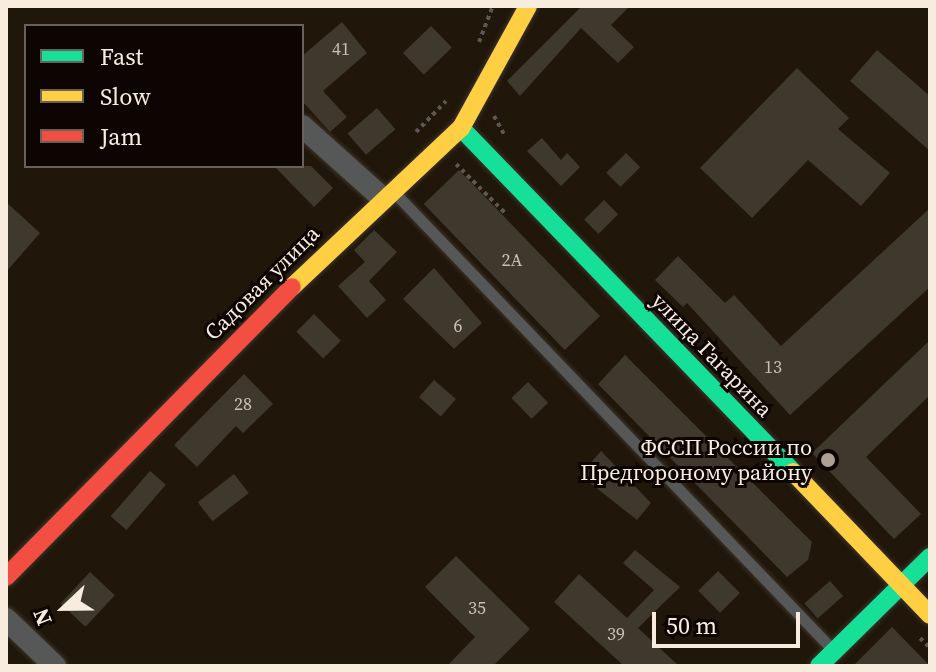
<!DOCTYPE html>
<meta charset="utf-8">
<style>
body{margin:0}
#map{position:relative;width:936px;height:672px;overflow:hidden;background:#20170a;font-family:"Source Serif 4",serif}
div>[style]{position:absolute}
.building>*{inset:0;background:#3f382d;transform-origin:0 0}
.path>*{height:4px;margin-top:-2px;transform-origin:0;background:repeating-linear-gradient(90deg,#5b5854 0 4px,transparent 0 8px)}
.roads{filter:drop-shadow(0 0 2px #3d342a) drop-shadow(0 0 2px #3d342a)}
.lane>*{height:11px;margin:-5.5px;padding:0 5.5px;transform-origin:5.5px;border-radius:5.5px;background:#555856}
.street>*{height:22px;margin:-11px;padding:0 11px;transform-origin:11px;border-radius:11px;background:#555856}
.fast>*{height:18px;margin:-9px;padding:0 9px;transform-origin:9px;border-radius:9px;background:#16e098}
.slow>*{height:18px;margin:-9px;padding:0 9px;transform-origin:9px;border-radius:9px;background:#ffcf43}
.jam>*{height:18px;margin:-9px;padding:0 9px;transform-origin:9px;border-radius:9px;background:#f24e42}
.dots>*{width:22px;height:22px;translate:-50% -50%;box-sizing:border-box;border:4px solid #0c0501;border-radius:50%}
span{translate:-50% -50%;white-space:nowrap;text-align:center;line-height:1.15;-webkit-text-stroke:6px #0c0501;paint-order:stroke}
.number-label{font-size:18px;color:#cabfb2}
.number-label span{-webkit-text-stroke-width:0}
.street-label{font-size:22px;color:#f8ecdf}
.poi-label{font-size:22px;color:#f8ecdf}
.right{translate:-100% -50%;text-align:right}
.frame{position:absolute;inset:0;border:8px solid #f8ecdf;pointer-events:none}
.legend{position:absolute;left:24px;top:24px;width:280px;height:144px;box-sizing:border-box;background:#0c0501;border:2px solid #6a615a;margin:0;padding:10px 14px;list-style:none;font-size:24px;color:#f8ecdf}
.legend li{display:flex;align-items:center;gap:16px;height:40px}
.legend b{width:40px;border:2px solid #6a615a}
.north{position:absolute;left:24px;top:568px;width:80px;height:80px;-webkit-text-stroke:6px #0c0501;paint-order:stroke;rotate:248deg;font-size:22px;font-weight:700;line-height:32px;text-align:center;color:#f8ecdf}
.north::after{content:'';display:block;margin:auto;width:28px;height:36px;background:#f8ecdf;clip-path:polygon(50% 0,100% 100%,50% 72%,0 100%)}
.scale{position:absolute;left:652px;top:612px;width:148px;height:36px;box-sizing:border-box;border:4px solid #f8ecdf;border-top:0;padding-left:10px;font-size:24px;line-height:28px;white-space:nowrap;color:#f8ecdf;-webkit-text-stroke:6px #0c0501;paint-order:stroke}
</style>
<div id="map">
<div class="building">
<i style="clip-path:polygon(582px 6px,630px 6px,611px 25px,634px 47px,618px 63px,581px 28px,520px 96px,507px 81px)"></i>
<i style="clip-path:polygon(342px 22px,367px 53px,323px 91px,347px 117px,330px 132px,302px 101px,302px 56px)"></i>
<i style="left:431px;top:26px;width:30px;height:39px;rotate:46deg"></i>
<i style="clip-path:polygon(877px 50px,930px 96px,930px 151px,850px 81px)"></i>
<i style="clip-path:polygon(797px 68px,849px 118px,838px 129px,890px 173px,861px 206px,808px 160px,752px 218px,700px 168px)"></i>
<i style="left:377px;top:108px;width:28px;height:39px;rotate:49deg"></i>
<i style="clip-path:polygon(542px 138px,561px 160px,567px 153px,580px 167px,561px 186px,527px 151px)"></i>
<i style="left:626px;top:153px;width:20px;height:28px;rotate:45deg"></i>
<i style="clip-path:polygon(274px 166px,311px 166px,333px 188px,314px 207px)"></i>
<i style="left:459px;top:170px;width:203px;height:49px;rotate:46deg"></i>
<i style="left:604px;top:200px;width:20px;height:28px;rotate:45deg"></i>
<i style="clip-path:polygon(6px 202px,40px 233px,6px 272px)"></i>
<i style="clip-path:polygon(930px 208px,930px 287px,790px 415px,687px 303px,683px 307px,655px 280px,678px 256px,725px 303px,734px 295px,781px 346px)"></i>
<i style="clip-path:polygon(374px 230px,397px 252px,369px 281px,386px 300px,367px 318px,338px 286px,365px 262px,354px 250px)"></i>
<i style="clip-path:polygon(434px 268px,482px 323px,454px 349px,403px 299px)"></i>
<i style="left:314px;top:314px;width:38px;height:25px;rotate:45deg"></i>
<i style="clip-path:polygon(930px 340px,930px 395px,866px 457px,921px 514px,894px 539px,812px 453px)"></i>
<i style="clip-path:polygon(625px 355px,812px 542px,808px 560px,787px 577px,598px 384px)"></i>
<i style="clip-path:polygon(244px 374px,273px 404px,243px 433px,236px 426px,197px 467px,174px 445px)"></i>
<i style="left:434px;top:380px;width:29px;height:23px;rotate:41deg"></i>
<i style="left:528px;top:382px;width:29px;height:23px;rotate:46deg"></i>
<i style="clip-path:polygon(601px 451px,651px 503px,637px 520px,580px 475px)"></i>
<i style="left:150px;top:471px;width:21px;height:60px;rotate:41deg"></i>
<i style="left:234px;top:474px;width:24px;height:46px;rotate:52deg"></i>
<i style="clip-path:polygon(635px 550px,680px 587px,638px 628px,679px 666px,624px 666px,554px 602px,579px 574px,627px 618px,654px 590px,623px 563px)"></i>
<i style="clip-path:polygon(456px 556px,530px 629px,493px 666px,447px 666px,475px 637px,425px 587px)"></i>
<i style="left:718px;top:571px;width:31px;height:28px;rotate:45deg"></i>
<i style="left:90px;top:572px;width:34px;height:43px;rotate:43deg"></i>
<i style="left:830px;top:581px;width:20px;height:34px;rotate:49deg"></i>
<i style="clip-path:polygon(892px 627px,930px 666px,853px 666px)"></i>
</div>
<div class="path">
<i style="left:479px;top:42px;width:39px;rotate:-69deg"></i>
<i style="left:494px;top:116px;width:23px;rotate:61deg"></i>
<i style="left:416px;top:132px;width:43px;rotate:-45.9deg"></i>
<i style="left:456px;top:164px;width:71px;rotate:45deg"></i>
<i style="left:920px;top:638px;width:14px;rotate:45deg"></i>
</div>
<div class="roads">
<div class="lane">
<i style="left:391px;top:189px;width:639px;rotate:46.21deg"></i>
</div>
<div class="street">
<i style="left:302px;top:126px;width:106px;rotate:41.9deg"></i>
<i style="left:6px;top:619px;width:68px;rotate:43.8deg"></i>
</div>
<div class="fast">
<i style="left:461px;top:128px;width:478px;rotate:46deg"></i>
<i style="left:819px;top:666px;width:156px;rotate:-44.5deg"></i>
</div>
<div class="slow">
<i style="left:292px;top:287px;width:232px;rotate:-43.3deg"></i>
<i style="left:461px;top:128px;width:139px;rotate:-61.2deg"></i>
<i style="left:793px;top:472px;width:198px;rotate:46.2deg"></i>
</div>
<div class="jam">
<i style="left:6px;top:577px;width:407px;rotate:-45.4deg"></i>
</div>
</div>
<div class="dots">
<i style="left:828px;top:460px;background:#aca194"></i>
</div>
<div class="number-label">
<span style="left:341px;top:49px">41</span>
<span style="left:512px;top:260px">2А</span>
<span style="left:458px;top:326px">6</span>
<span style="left:773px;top:367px">13</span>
<span style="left:243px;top:404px">28</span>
<span style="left:477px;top:608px">35</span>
<span style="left:616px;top:634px">39</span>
</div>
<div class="street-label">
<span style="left:262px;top:283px;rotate:-45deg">Садовая улица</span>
<span style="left:712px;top:355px;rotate:46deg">улица Гагарина</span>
</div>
<div class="poi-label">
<span class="right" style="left:812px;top:460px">ФССП России по<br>Предгороному району</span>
</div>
<div class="frame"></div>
<ul class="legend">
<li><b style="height:10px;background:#16e098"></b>Fast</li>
<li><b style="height:10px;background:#ffcf43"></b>Slow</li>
<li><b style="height:10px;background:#f24e42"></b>Jam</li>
</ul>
<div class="north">N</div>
<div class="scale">50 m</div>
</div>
